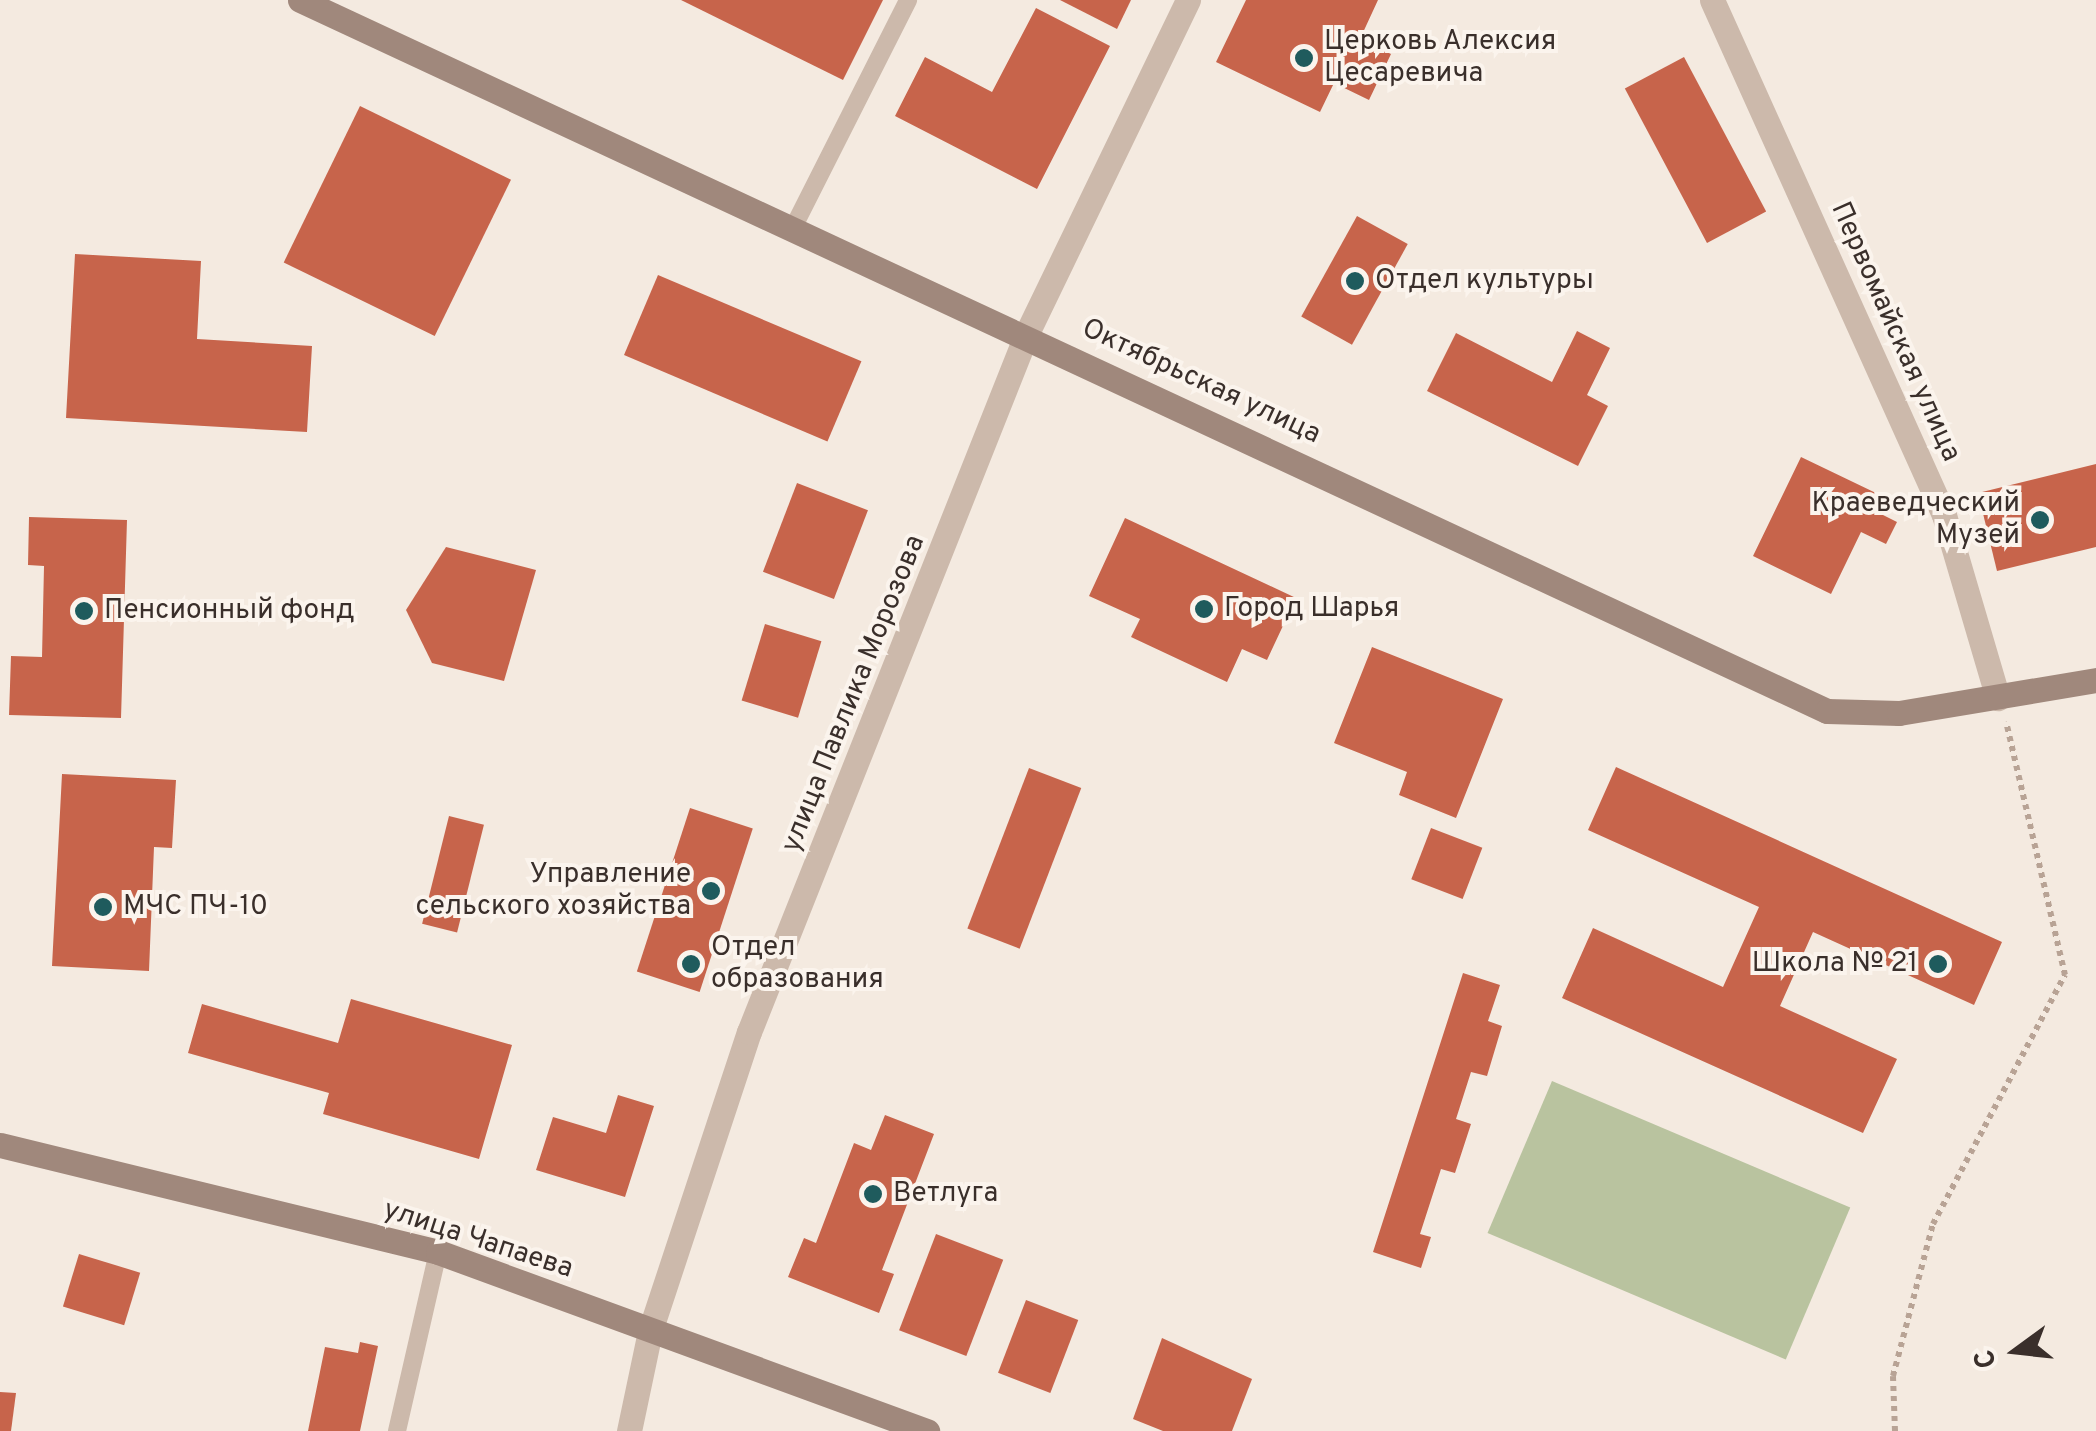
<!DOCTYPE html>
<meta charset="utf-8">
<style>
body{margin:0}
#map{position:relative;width:2096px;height:1431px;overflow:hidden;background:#f4eae0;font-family:Overpass,sans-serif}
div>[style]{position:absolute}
.green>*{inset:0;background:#b9c39f;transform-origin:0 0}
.building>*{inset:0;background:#c7644b;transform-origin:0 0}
.path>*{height:6px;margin-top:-3px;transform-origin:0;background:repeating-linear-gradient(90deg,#b8a395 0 5px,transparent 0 10px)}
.lane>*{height:18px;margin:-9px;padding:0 9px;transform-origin:9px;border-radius:9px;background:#ccb9ab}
.street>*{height:25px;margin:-12.5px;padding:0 12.5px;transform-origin:12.5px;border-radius:12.5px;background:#ccb9ab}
.secondary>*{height:25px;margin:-12.5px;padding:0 12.5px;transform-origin:12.5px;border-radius:12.5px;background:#a0887c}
.dots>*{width:28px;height:28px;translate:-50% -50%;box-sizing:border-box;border:5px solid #fbf4ed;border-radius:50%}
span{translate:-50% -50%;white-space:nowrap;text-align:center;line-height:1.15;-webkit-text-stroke:8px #fbf4ed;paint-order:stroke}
.poi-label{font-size:28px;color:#3a2f2b}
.left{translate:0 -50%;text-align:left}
.right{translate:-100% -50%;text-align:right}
.street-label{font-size:28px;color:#3a2f2b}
.north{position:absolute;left:1966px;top:1301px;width:100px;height:100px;-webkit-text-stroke:8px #fbf4ed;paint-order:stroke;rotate:255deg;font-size:28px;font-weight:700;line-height:40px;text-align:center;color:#3a2f2b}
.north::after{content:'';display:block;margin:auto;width:35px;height:45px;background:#3a2f2b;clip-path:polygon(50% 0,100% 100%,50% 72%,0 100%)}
</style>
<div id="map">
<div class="green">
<i style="left:1552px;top:1081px;width:324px;height:165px;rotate:23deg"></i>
</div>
<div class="building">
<i style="clip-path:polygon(681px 0,883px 0,843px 80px)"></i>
<i style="clip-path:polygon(1060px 0,1131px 0,1117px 29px)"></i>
<i style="clip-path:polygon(1246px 0,1378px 0,1360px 39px,1391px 54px,1369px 100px,1334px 83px,1320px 112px,1216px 62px)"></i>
<i style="clip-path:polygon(1036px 8px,1110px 46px,1037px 189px,895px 116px,925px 57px,992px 92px)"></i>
<i style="left:1684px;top:57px;width:175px;height:67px;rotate:62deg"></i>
<i style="left:360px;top:106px;width:168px;height:174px;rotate:26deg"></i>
<i style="left:1357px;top:216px;width:58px;height:115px;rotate:29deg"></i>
<i style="clip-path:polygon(75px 254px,201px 261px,197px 339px,312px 346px,307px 432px,66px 418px)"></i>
<i style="left:658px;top:275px;width:221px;height:87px;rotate:23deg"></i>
<i style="clip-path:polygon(1577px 331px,1610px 348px,1587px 395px,1608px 406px,1578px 466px,1427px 391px,1456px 333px,1552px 382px)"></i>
<i style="clip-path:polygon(1801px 457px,1878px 494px,1871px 509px,1897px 522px,1886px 544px,1861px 532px,1831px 594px,1753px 556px)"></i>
<i style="clip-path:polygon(2096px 464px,2096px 547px,1997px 571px,1978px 493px)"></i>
<i style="left:797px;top:483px;width:76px;height:95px;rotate:21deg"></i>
<i style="clip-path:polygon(29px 517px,127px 520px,121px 718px,9px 715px,11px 656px,42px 657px,44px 566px,28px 565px)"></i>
<i style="clip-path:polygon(1125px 518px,1296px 598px,1267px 660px,1242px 649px,1227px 682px,1131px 637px,1140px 619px,1089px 596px)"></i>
<i style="clip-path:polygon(446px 547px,536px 570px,504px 681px,432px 663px,406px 610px)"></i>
<i style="left:765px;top:624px;width:59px;height:80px;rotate:17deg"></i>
<i style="clip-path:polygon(1372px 647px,1503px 699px,1456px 818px,1399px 795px,1407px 772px,1334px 743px)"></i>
<i style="clip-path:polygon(1616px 767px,2002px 942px,1974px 1005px,1813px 932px,1780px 1006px,1897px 1059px,1863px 1133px,1562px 998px,1593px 928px,1723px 987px,1759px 907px,1588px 830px)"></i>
<i style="left:1029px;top:768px;width:56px;height:172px;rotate:21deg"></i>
<i style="clip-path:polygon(62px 774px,176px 780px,172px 848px,154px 847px,149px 971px,52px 966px)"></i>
<i style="left:690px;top:808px;width:66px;height:172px;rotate:18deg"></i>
<i style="left:449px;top:816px;width:36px;height:111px;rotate:14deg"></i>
<i style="left:1431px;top:828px;width:55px;height:55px;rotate:21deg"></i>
<i style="clip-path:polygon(1463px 973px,1500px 985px,1488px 1021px,1502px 1026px,1487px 1076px,1471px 1072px,1456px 1119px,1471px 1124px,1455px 1173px,1441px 1169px,1420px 1234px,1431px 1237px,1421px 1268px,1373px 1252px)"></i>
<i style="clip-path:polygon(351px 999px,512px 1045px,479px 1159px,323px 1114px,329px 1093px,188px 1053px,202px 1004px,338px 1043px)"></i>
<i style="clip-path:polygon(618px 1095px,654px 1106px,625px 1197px,536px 1170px,553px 1117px,606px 1133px)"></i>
<i style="clip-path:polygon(885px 1115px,934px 1134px,882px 1270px,894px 1274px,879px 1313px,788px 1277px,804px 1238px,816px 1243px,854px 1143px,871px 1150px)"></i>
<i style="left:936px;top:1234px;width:72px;height:103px;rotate:21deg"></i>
<i style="left:79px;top:1254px;width:64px;height:55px;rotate:17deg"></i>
<i style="left:1026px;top:1300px;width:56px;height:78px;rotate:21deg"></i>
<i style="clip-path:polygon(1162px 1338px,1252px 1379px,1232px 1431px,1163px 1431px,1133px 1419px)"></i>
<i style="clip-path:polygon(360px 1342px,378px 1346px,360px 1431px,308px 1431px,325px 1347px,358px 1353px)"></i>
<i style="clip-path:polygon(0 1392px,16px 1393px,11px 1431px,0 1431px)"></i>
</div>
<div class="path">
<i style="left:1895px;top:1431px;width:55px;rotate:-92.1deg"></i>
<i style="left:1893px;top:1376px;width:157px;rotate:-75.3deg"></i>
<i style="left:1933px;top:1224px;width:282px;rotate:-62.1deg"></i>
<i style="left:2065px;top:975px;width:260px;rotate:-103.1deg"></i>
</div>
<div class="lane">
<i style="left:794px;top:226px;width:253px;rotate:-63.2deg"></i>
<i style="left:397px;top:1431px;width:184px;rotate:-77.1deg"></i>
</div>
<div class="street">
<i style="left:1712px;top:0;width:565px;rotate:65.75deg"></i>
<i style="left:1944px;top:515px;width:191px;rotate:73.6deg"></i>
<i style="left:629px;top:1431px;width:102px;rotate:-78.1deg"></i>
<i style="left:650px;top:1331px;width:315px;rotate:-71.7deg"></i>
<i style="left:749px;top:1032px;width:752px;rotate:-68.31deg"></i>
<i style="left:1027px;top:333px;width:370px;rotate:-64.2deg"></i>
</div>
<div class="secondary">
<i style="left:300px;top:0;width:1684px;rotate:24.97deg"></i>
<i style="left:1827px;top:711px;width:72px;rotate:1.6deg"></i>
<i style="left:1899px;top:713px;width:200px;rotate:-9.5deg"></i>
<i style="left:0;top:1145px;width:451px;rotate:13.7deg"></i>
<i style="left:438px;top:1252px;width:521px;rotate:20.11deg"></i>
</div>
<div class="dots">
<i style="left:1304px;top:58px;background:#1f5b5d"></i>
<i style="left:1355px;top:281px;background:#1f5b5d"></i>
<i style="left:2040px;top:520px;background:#1f5b5d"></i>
<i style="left:1204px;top:609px;background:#1f5b5d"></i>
<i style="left:84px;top:611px;background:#1f5b5d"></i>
<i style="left:711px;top:891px;background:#1f5b5d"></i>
<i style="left:103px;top:907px;background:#1f5b5d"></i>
<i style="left:691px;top:964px;background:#1f5b5d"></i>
<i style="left:1938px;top:964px;background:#1f5b5d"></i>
<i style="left:873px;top:1194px;background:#1f5b5d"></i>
</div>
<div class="poi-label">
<span class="left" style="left:1324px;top:58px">Церковь Алексия<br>Цесаревича</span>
<span class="left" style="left:1375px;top:281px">Отдел культуры</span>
<span class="right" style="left:2020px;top:520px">Краеведческий<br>Музей</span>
<span class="left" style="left:1224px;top:609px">Город Шарья</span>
<span class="left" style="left:104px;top:611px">Пенсионный фонд</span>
<span class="right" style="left:691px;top:891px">Управление<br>сельского хозяйства</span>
<span class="left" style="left:123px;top:907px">МЧС ПЧ-10</span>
<span class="left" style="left:711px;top:964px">Отдел<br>образования</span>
<span class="right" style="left:1918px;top:964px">Школа № 21</span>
<span class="left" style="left:893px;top:1194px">Ветлуга</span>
</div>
<div class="street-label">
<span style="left:1895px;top:332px;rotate:66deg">Первомайская улица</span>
<span style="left:1201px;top:382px;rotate:25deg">Октябрьская улица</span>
<span style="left:854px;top:694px;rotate:-68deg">улица Павлика Морозова</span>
<span style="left:478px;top:1240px;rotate:18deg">улица Чапаева</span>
</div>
<div class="north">С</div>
</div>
